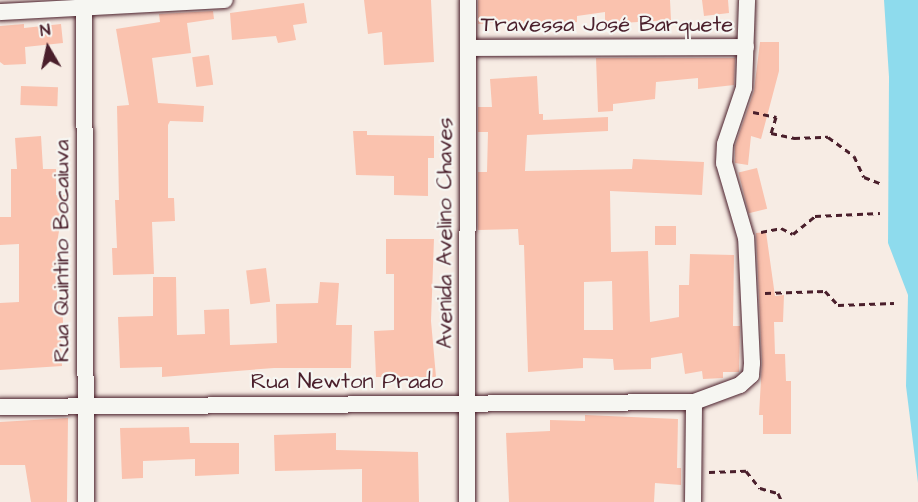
<!DOCTYPE html>
<meta charset="utf-8">
<style>
body{margin:0}
#map{position:relative;width:918px;height:502px;overflow:hidden;background:#f7ece4;font-family:"Architects Daughter",sans-serif}
div>[style]{position:absolute}
.water>*{inset:0;background:#8edbed}
.building>*{inset:0;background:#fac2ae;transform-origin:0 0}
.path>*{height:3px;margin-top:-1.5px;transform-origin:0;background:repeating-linear-gradient(90deg,#4a1f2b 0 6px,transparent 0 10.5px)}
.roads{filter:drop-shadow(0 0 2px #4a1f2b) drop-shadow(0 0 2px #4a1f2b)}
.minor>*{height:16px;margin:-8px;padding:0 8px;transform-origin:8px;border-radius:8px;background:#f6f6f2}
span{translate:-50% -50%;white-space:nowrap;text-align:center;line-height:1.15;-webkit-text-stroke:4.5px #f6f6f2;paint-order:stroke}
.street-label{font-size:22px;color:#4a1f2b}
.north{position:absolute;left:18px;top:18px;width:60px;height:60px;-webkit-text-stroke:4px #f6f6f2;paint-order:stroke;rotate:351deg;font-size:16px;font-weight:700;line-height:24px;text-align:center;color:#4a1f2b}
.north::after{content:'';display:block;margin:auto;width:21px;height:27px;background:#4a1f2b;clip-path:polygon(50% 0,100% 100%,50% 72%,0 100%)}
</style>
<div id="map">
<div class="water">
<i style="clip-path:polygon(884px 0,918px 0,918px 483px,906px 386px,908px 295px,888px 243px,889px 77px)"></i>
</div>
<div class="building">
<i style="clip-path:polygon(364px 0,431px 0,434px 62px,384px 65px,382px 32px,368px 34px)"></i>
<i style="clip-path:polygon(478px 0,670px 0,671px 20px,605px 24px,605px 12px,577px 16px,577px 22px,550px 25px,550px 22px,523px 24px,523px 21px,478px 24px)"></i>
<i style="clip-path:polygon(702px 0,728px 0,729px 13px,704px 16px)"></i>
<i style="clip-path:polygon(304px 3px,307px 23px,293px 25px,296px 40px,278px 43px,276px 36px,232px 40px,230px 13px)"></i>
<i style="clip-path:polygon(213px 11px,214px 19px,187px 23px,191px 53px,152px 58px,158px 103px,204px 106px,203px 122px,170px 121px,168px 125px,168px 198px,174px 198px,175px 221px,152px 222px,154px 274px,113px 275px,112px 248px,117px 248px,115px 200px,119px 200px,117px 106px,129px 105px,116px 29px,160px 22px,159px 14px)"></i>
<i style="clip-path:polygon(24px 24px,24px 28px,61px 24px,63px 43px,25px 47px,26px 64px,4px 65px,0 62px,0 26px)"></i>
<i style="clip-path:polygon(760px 42px,779px 42px,779px 71px,761px 139px,751px 136px,748px 165px,735px 163px,735px 146px,754px 91px)"></i>
<i style="left:209px;top:55px;width:30px;height:17px;rotate:82deg"></i>
<i style="clip-path:polygon(596px 58px,735px 58px,734px 85px,698px 89px,698px 78px,656px 82px,655px 99px,613px 104px,613px 111px,598px 112px)"></i>
<i style="clip-path:polygon(evenodd,537px 76px,539px 114px,543px 114px,543px 120px,608px 117px,608px 131px,527px 135px,525px 171px,632px 169px,633px 159px,704px 162px,702px 195px,610px 191px,611px 252px,648px 251px,650px 322px,679px 317px,679px 285px,689px 285px,690px 254px,734px 255px,733px 326px,740px 326px,739px 372px,723px 372px,723px 378px,703px 379px,702px 371px,685px 374px,682px 353px,651px 358px,651px 369px,614px 370px,613px 359px,583px 358px,583px 368px,528px 372px,524px 245px,519px 245px,518px 229px,478px 230px,478px 172px,487px 172px,488px 132px,478px 132px,478px 107px,492px 107px,490px 79px,537px 76px,612px 281px,613px 330px,584px 330px,584px 282px,612px 281px)"></i>
<i style="left:21px;top:86px;width:37px;height:19px;rotate:2deg"></i>
<i style="clip-path:polygon(353px 131px,367px 131px,367px 135px,434px 136px,434px 158px,428px 158px,428px 196px,394px 195px,394px 176px,356px 175px)"></i>
<i style="clip-path:polygon(41px 136px,43px 169px,56px 169px,56px 195px,65px 195px,57px 243px,57px 299px,62px 299px,63px 323px,60px 324px,62px 366px,0 370px,0 303px,19px 302px,19px 244px,0 245px,0 217px,11px 217px,11px 169px,17px 169px,15px 138px)"></i>
<i style="left:757px;top:168px;width:42px;height:19px;rotate:76deg"></i>
<i style="left:655px;top:226px;width:21px;height:19px"></i>
<i style="clip-path:polygon(766px 232px,775px 296px,784px 295px,783px 322px,774px 322px,775px 354px,785px 354px,786px 381px,791px 381px,791px 434px,763px 434px,763px 415px,759px 415px,762px 362px,756px 233px)"></i>
<i style="clip-path:polygon(386px 239px,434px 239px,431px 321px,436px 377px,376px 377px,374px 331px,394px 330px,394px 274px,386px 274px)"></i>
<i style="left:266px;top:268px;width:34px;height:20px;rotate:83deg"></i>
<i style="clip-path:polygon(153px 277px,176px 277px,177px 335px,205px 334px,204px 310px,229px 309px,230px 345px,277px 343px,276px 304px,318px 303px,320px 282px,339px 283px,336px 325px,352px 325px,351px 368px,274px 368px,162px 377px,162px 367px,120px 368px,118px 317px,153px 316px)"></i>
<i style="clip-path:polygon(585px 415px,678px 419px,677px 468px,681px 468px,681px 485px,655px 483px,654px 502px,509px 502px,506px 433px,550px 431px,550px 420px,585px 421px)"></i>
<i style="clip-path:polygon(68px 418px,67px 502px,31px 502px,25px 465px,0 465px,0 422px)"></i>
<i style="clip-path:polygon(189px 427px,190px 443px,239px 443px,239px 474px,195px 476px,195px 459px,143px 461px,143px 478px,122px 479px,120px 428px)"></i>
<i style="clip-path:polygon(336px 433px,336px 450px,418px 452px,419px 502px,362px 502px,362px 469px,275px 471px,274px 435px)"></i>
</div>
<div class="path">
<i style="left:753px;top:112px;width:24px;rotate:12deg"></i>
<i style="left:776px;top:117px;width:17px;rotate:107deg"></i>
<i style="left:771px;top:133px;width:24px;rotate:12deg"></i>
<i style="left:794px;top:138px;width:34px;rotate:-2deg"></i>
<i style="left:828px;top:137px;width:32px;rotate:36deg"></i>
<i style="left:854px;top:156px;width:23px;rotate:65deg"></i>
<i style="left:864px;top:177px;width:19px;rotate:21deg"></i>
<i style="left:761px;top:232px;width:20px;rotate:-11deg"></i>
<i style="left:781px;top:228px;width:13px;rotate:27deg"></i>
<i style="left:793px;top:234px;width:28px;rotate:-39deg"></i>
<i style="left:815px;top:216px;width:65px;rotate:-2.6deg"></i>
<i style="left:765px;top:293px;width:60px;rotate:-1.9deg"></i>
<i style="left:825px;top:291px;width:19px;rotate:47deg"></i>
<i style="left:838px;top:305px;width:56px;rotate:-2deg"></i>
<i style="left:709px;top:472px;width:37px;rotate:-2deg"></i>
<i style="left:746px;top:471px;width:22px;rotate:51deg"></i>
<i style="left:760px;top:488px;width:19px;rotate:16deg"></i>
<i style="left:778px;top:493px;width:10px;rotate:66deg"></i>
</div>
<div class="roads">
<div class="minor">
<i style="left:84px;top:0;width:502px;rotate:89.77deg"></i>
<i style="left:0;top:12px;width:225px;rotate:-3.1deg"></i>
<i style="left:468px;top:48px;width:278px;rotate:-0.2deg"></i>
<i style="left:0;top:407px;width:694px;rotate:-0.41deg"></i>
<i style="left:694px;top:402px;width:49px;rotate:-20.3deg"></i>
<i style="left:740px;top:385px;width:15px;rotate:-42deg"></i>
<i style="left:751px;top:375px;width:12px;rotate:-85deg"></i>
<i style="left:752px;top:363px;width:125px;rotate:-92.7deg"></i>
<i style="left:746px;top:238px;width:78px;rotate:-106.3deg"></i>
<i style="left:724px;top:163px;width:19px;rotate:-87deg"></i>
<i style="left:725px;top:144px;width:59px;rotate:-71.3deg"></i>
<i style="left:744px;top:88px;width:88px;rotate:-88deg"></i>
<i style="left:467px;top:502px;width:502px;rotate:-89.89deg"></i>
<i style="left:693px;top:502px;width:100px;rotate:-89.4deg"></i>
</div>
</div>
<div class="street-label">
<span style="left:607px;top:25px">Travessa José Barquete</span>
<span style="left:445px;top:233px;rotate:-90deg">Avenida Avelino Chaves</span>
<span style="left:62px;top:251px;rotate:-90deg">Rua Quintino Bocaiuva</span>
<span style="left:347px;top:382px">Rua Newton Prado</span>
</div>
<div class="north">N</div>
</div>
